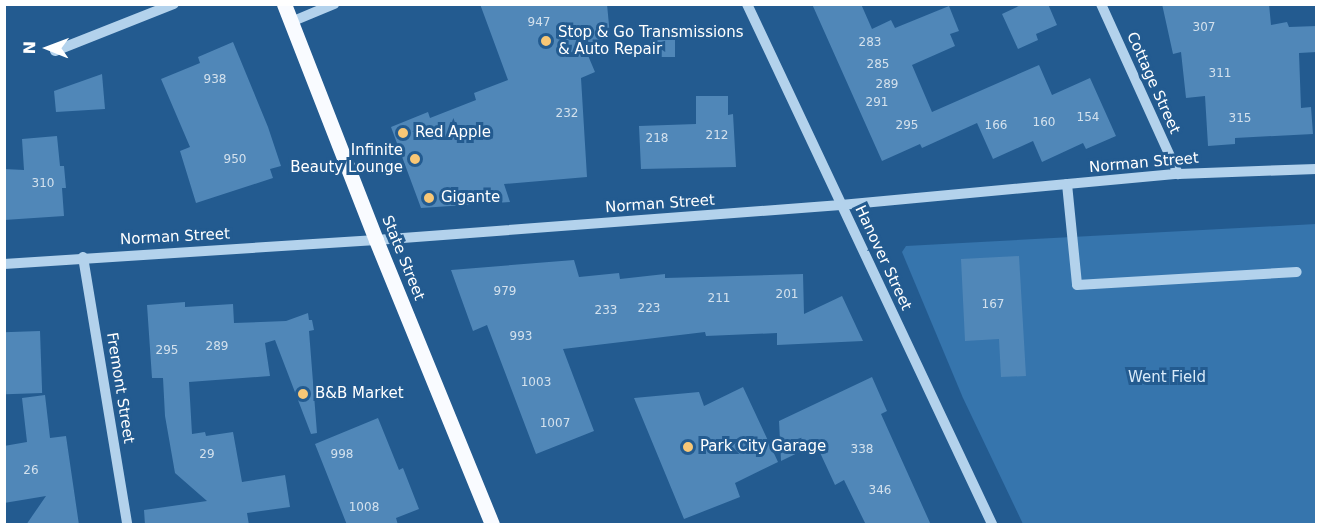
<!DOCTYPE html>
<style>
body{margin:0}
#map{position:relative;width:1321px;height:529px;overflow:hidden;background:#235b90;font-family:"DejaVu Sans",sans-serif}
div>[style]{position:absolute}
.green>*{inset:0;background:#3675ad}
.building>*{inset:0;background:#5087b8;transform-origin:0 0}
.minor>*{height:10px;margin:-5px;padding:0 5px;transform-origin:5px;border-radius:5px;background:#b3d2ec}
.major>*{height:15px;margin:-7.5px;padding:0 7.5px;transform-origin:7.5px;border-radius:7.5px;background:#f9fbff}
.dots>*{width:16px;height:16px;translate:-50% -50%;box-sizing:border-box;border:3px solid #235b90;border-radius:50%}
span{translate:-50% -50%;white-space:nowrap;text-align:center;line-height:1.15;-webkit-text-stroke:6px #235b90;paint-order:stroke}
.number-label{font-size:12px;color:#d3e1ed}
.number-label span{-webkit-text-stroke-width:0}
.poi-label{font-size:15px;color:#fff}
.left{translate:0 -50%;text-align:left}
.right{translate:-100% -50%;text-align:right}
.street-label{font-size:15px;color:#fff}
.park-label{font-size:15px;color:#d8eaf9}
.frame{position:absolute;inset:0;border:6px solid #fff;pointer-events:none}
.north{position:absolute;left:18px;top:18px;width:60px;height:60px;-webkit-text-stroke:4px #235b90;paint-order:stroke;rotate:271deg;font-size:16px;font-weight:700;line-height:24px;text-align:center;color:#fff}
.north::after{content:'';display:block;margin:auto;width:21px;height:27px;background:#fff;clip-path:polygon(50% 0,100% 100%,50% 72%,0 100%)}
</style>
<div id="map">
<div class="green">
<i style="clip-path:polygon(1316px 224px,1316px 524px,1023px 524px,963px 398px,902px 252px,906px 246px)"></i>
</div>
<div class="building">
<i style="clip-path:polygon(480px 4px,607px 4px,610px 36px,584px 46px,595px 72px,581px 78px,587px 177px,504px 184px,510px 202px,421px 208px,391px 127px,428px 112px,430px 118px,476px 100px,474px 93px,508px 80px)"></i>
<i style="clip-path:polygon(812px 4px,861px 4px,872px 29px,891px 20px,895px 28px,949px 6px,959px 31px,950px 34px,955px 46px,912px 65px,932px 112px,1039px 65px,1052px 95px,1090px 78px,1116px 136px,1086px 149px,1083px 143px,1042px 162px,1033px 141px,993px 159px,977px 123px,922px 148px,920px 144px,882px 161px)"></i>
<i style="clip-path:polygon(1023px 4px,1048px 4px,1057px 25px,1036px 34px,1038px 40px,1018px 49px,1002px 14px)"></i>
<i style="clip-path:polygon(1162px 4px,1269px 4px,1271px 25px,1287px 22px,1289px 27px,1317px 26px,1317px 52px,1299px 53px,1301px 108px,1311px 107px,1313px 134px,1235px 138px,1235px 144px,1208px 146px,1205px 96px,1186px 98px,1181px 52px,1173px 54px)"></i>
<i style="left:650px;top:31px;width:25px;height:26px"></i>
<i style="clip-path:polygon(233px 42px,268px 127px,281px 166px,270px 169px,273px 178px,196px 203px,180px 151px,190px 147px,161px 79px,200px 63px,198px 57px)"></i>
<i style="clip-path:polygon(102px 74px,105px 109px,56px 112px,54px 91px)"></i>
<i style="clip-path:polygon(696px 96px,728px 96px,728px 115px,733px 114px,736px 167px,641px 169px,639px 126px,696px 124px)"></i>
<i style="clip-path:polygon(57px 136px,60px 166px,64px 166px,66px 188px,62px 188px,64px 216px,4px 220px,4px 169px,24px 170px,22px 139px)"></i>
<i style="clip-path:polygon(1019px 256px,1026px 376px,1001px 377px,999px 339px,965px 341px,961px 259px)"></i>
<i style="clip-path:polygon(574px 260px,579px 277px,619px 273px,620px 279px,665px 274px,665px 278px,803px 274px,804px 314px,842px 296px,863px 341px,777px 345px,777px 333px,706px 336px,705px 332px,563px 349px,594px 431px,536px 454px,487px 325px,473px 331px,451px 270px)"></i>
<i style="clip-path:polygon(185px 302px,185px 307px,233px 304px,234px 323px,286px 321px,308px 313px,309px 320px,312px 320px,314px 330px,309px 331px,317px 433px,311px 434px,275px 340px,265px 343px,270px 376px,189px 382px,192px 434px,205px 432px,206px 436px,233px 432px,242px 482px,285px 475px,290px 507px,247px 513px,249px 525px,145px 525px,144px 510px,207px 501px,175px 473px,165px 416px,163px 378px,152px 378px,147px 305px)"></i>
<i style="left:40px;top:331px;width:62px;height:36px;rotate:88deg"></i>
<i style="clip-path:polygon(872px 377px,887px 411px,881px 414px,931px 525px,866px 525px,844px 480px,835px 485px,816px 444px,781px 461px,779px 421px)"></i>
<i style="clip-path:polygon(743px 387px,778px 462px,735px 483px,740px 497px,684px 519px,634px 398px,699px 392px,704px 406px)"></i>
<i style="clip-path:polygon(45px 395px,50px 438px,66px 436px,79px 525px,26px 525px,46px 496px,4px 503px,4px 446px,27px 442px,22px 398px)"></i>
<i style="clip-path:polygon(378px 418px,399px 470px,403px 468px,419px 509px,396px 518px,398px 525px,347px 525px,315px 444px)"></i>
</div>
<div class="minor">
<i style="left:747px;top:4px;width:575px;rotate:64.77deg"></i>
<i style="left:1101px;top:4px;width:187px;rotate:65.6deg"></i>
<i style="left:291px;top:22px;width:47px;rotate:-22.7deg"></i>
<i style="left:55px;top:51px;width:128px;rotate:-21.6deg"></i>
<i style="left:1067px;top:184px;width:101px;rotate:84.3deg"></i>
<i style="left:1077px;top:285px;width:220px;rotate:-3.4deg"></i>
<i style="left:83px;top:257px;width:271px;rotate:80.6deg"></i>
<i style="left:4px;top:264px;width:373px;rotate:-3.7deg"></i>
<i style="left:376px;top:240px;width:466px;rotate:-4.3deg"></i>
<i style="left:841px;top:205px;width:338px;rotate:-5.3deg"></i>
<i style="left:1178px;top:174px;width:138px;rotate:-2.1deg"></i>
</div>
<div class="major">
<i style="left:284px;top:4px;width:253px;rotate:68.7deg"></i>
<i style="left:376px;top:240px;width:307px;rotate:67.8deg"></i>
</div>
<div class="dots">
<i style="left:546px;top:41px;background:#f8c776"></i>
<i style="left:403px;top:133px;background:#f8c776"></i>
<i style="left:415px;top:159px;background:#f8c776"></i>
<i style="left:429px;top:198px;background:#f8c776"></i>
<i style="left:303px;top:394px;background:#f8c776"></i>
<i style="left:688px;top:447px;background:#f8c776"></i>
</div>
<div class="number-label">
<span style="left:539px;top:23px">947</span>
<span style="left:1204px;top:28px">307</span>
<span style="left:870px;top:43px">283</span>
<span style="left:878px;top:65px">285</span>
<span style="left:1220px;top:74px">311</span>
<span style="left:215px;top:80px">938</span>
<span style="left:887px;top:85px">289</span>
<span style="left:877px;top:103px">291</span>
<span style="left:567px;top:114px">232</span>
<span style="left:1088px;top:118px">154</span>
<span style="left:1240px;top:119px">315</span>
<span style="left:1044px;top:123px">160</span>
<span style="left:907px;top:126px">295</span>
<span style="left:996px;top:126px">166</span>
<span style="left:717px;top:136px">212</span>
<span style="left:657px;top:139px">218</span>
<span style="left:235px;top:160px">950</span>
<span style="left:43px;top:184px">310</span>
<span style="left:505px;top:292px">979</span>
<span style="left:787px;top:295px">201</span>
<span style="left:719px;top:299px">211</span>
<span style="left:993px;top:305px">167</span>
<span style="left:649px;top:309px">223</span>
<span style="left:606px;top:311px">233</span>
<span style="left:521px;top:337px">993</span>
<span style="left:217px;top:347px">289</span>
<span style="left:167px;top:351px">295</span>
<span style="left:536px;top:383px">1003</span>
<span style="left:555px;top:424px">1007</span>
<span style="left:862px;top:450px">338</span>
<span style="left:207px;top:455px">29</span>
<span style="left:342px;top:455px">998</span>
<span style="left:31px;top:471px">26</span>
<span style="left:880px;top:491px">346</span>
<span style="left:364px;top:508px">1008</span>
</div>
<div class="poi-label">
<span class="left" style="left:558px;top:41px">Stop &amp; Go Transmissions<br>&amp; Auto Repair</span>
<span class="left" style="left:415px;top:133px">Red Apple</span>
<span class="right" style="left:403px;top:159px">Infinite<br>Beauty Lounge</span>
<span class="left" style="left:441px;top:198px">Gigante</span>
<span class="left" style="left:315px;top:394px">B&amp;B Market</span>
<span class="left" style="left:700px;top:447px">Park City Garage</span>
</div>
<div class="street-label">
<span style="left:1153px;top:83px;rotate:66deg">Cottage Street</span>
<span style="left:1144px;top:163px;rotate:-5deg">Norman Street</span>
<span style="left:660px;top:204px;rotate:-4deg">Norman Street</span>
<span style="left:175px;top:237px;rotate:-3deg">Norman Street</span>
<span style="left:403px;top:258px;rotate:68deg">State Street</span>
<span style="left:883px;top:258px;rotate:65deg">Hanover Street</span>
<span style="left:120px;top:388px;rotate:81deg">Fremont Street</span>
</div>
<div class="park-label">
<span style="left:1167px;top:378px">Went Field</span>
</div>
<div class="frame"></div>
<div class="north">N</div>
</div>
